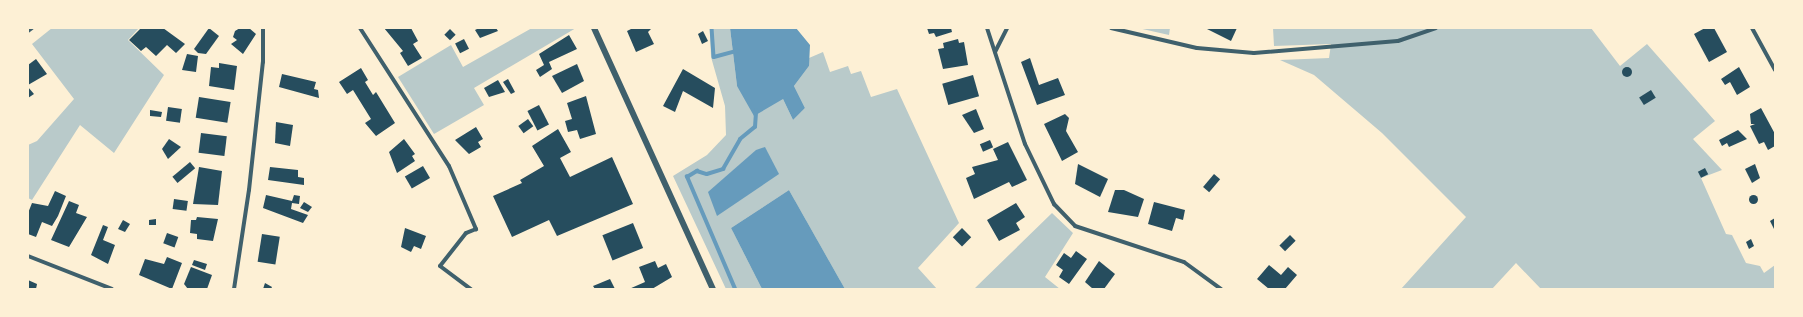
<!DOCTYPE html>
<style>
body{margin:0}
#map{position:relative;width:1803px;height:317px;overflow:hidden;background:#fdf0d5;font-family:Ubuntu,sans-serif}
div>[style]{position:absolute}
.green>*{inset:0;background:#b9caca}
.water>*{inset:0;background:#669bbc}
.stream>*{height:3.5px;margin:-1.75px;padding:0 1.75px;transform-origin:1.75px;border-radius:1.75px;background:#669bbc}
.building>*{inset:0;background:#264d5e;transform-origin:0 0}
.round{border-radius:50%}
.minor>*{height:4px;margin:-2px;padding:0 2px;transform-origin:2px;border-radius:2px;background:#3f606c}
.tertiary>*{height:6px;margin:-3px;padding:0 3px;transform-origin:3px;border-radius:3px;background:#3f606c}
span{translate:-50% -50%;white-space:nowrap;text-align:center;line-height:1.15;-webkit-text-stroke:3px #fdf0d5;paint-order:stroke}
.frame{position:absolute;inset:0;border:29px solid #fdf0d5;pointer-events:none}
</style>
<div id="map">
<div class="green">
<i style="clip-path:polygon(52px 28px,139px 28px,128px 40px,164px 75px,114px 153px,80px 125px,32px 200px,28px 198px,28px 145px,37px 141px,74px 99px,32px 44px)"></i>
<i style="clip-path:polygon(532px 28px,576px 28px,474px 88px,484px 105px,434px 134px,398px 77px,451px 45px,463px 67px)"></i>
<i style="clip-path:polygon(710px 28px,730px 28px,737px 86px,783px 99px,793px 120px,805px 108px,794px 86px,809px 66px,809px 58px,823px 52px,830px 72px,848px 66px,851px 74px,861px 71px,871px 97px,897px 89px,959px 223px,918px 268px,937px 289px,845px 289px,789px 190px,731px 228px,762px 289px,726px 289px,673px 176px,707px 155px,726px 135px,725px 106px,711px 57px)"></i>
<i style="clip-path:polygon(1138px 28px,1170px 28px,1169px 35px)"></i>
<i style="clip-path:polygon(1273px 28px,1591px 28px,1620px 66px,1647px 44px,1715px 121px,1693px 139px,1722px 170px,1701px 178px,1726px 234px,1732px 235px,1746px 263px,1760px 266px,1764px 273px,1775px 265px,1775px 289px,1541px 289px,1516px 263px,1492px 289px,1401px 289px,1466px 217px,1382px 133px,1314px 75px,1280px 60px,1329px 58px,1331px 44px,1274px 46px)"></i>
<i style="clip-path:polygon(1052px 213px,1073px 233px,1045px 277px,1060px 289px,974px 289px)"></i>
</div>
<div class="water">
<i style="clip-path:polygon(730px 28px,796px 28px,810px 45px,809px 66px,794px 86px,805px 108px,793px 120px,783px 99px,754px 116px,737px 86px)"></i>
<i style="clip-path:polygon(765px 147px,779px 174px,717px 216px,708px 192px,756px 150px)"></i>
<i style="clip-path:polygon(789px 190px,845px 289px,762px 289px,731px 228px)"></i>
</div>
<div class="stream">
<i style="left:712px;top:28px;width:29px;rotate:86deg"></i>
<i style="left:714px;top:57px;width:24px;rotate:-15deg"></i>
<i style="left:735px;top:289px;width:122px;rotate:-113.2deg"></i>
<i style="left:687px;top:177px;width:12px;rotate:-31deg"></i>
<i style="left:697px;top:171px;width:10px;rotate:17deg"></i>
<i style="left:707px;top:174px;width:17px;rotate:-17deg"></i>
<i style="left:723px;top:169px;width:34px;rotate:-60deg"></i>
<i style="left:740px;top:139px;width:19px;rotate:-39deg"></i>
<i style="left:755px;top:127px;width:16px;rotate:-86deg"></i>
</div>
<div class="building">
<i style="clip-path:polygon(141px 28px,163px 28px,185px 44px,176px 53px,167px 45px,156px 56px,146px 47px,141px 51px,129px 40px)"></i>
<i style="clip-path:polygon(209px 28px,219px 36px,206px 54px,198px 53px,194px 49px)"></i>
<i style="clip-path:polygon(240px 28px,249px 28px,256px 34px,243px 54px,231px 44px,237px 40px,233px 37px,235px 31px)"></i>
<i style="clip-path:polygon(384px 28px,411px 28px,418px 41px,413px 44px,422px 58px,408px 66px,400px 53px,403px 51px)"></i>
<i style="clip-path:polygon(479px 28px,496px 28px,498px 31px,480px 38px,475px 30px)"></i>
<i style="clip-path:polygon(633px 28px,652px 28px,648px 32px,654px 44px,636px 52px,627px 31px)"></i>
<i style="clip-path:polygon(927px 28px,951px 28px,952px 32px,936px 37px,934px 33px,929px 34px)"></i>
<i style="clip-path:polygon(1205px 28px,1237px 28px,1231px 41px)"></i>
<i style="clip-path:polygon(1705px 28px,1714px 28px,1727px 52px,1709px 62px,1694px 34px)"></i>
<i style="left:450px;top:29px;width:8px;height:8px;rotate:45deg"></i>
<i style="clip-path:polygon(703px 31px,708px 41px,702px 44px,698px 34px)"></i>
<i style="clip-path:polygon(569px 35px,577px 49px,549px 62px,552px 69px,540px 77px,536px 70px,544px 65px,539px 54px)"></i>
<i style="left:464px;top:39px;width:11px;height:10px;rotate:63deg"></i>
<i style="clip-path:polygon(958px 39px,959px 43px,964px 42px,968px 65px,943px 69px,938px 49px,944px 48px,943px 43px)"></i>
<i style="clip-path:polygon(187px 54px,198px 56px,196px 72px,182px 70px)"></i>
<i style="clip-path:polygon(1030px 58px,1039px 85px,1058px 78px,1065px 95px,1037px 105px,1021px 62px)"></i>
<i style="clip-path:polygon(36px 59px,47px 74px,28px 85px,28px 65px)"></i>
<i style="clip-path:polygon(219px 63px,237px 66px,234px 90px,209px 86px,211px 67px,219px 68px)"></i>
<i style="clip-path:polygon(577px 64px,584px 81px,562px 93px,552px 76px)"></i>
<i style="clip-path:polygon(1739px 67px,1750px 87px,1737px 95px,1730px 82px,1725px 85px,1721px 79px)"></i>
<i class="round" style="left:1622px;top:67px;width:10px;height:10px"></i>
<i style="clip-path:polygon(361px 68px,368px 80px,365px 82px,373px 95px,376px 92px,395px 123px,376px 136px,365px 123px,371px 119px,353px 90px,347px 94px,339px 82px)"></i>
<i style="clip-path:polygon(683px 69px,715px 88px,713px 108px,683px 91px,675px 112px,663px 106px)"></i>
<i style="clip-path:polygon(282px 74px,316px 82px,314px 89px,318px 90px,319px 98px,279px 87px)"></i>
<i style="left:973px;top:75px;width:22px;height:32px;rotate:74deg"></i>
<i style="clip-path:polygon(508px 79px,515px 92px,511px 94px,503px 82px)"></i>
<i style="clip-path:polygon(498px 80px,505px 92px,489px 97px,484px 88px)"></i>
<i style="clip-path:polygon(28px 87px,34px 94px,28px 98px)"></i>
<i style="left:1651px;top:90px;width:9px;height:14px;rotate:58deg"></i>
<i style="clip-path:polygon(586px 96px,596px 134px,580px 139px,577px 130px,568px 132px,565px 121px,572px 119px,567px 103px)"></i>
<i style="left:199px;top:97px;width:32px;height:21px;rotate:9deg"></i>
<i style="left:539px;top:105px;width:22px;height:13px;rotate:63deg"></i>
<i style="left:168px;top:107px;width:14px;height:14px;rotate:8deg"></i>
<i style="clip-path:polygon(1761px 108px,1775px 134px,1775px 146px,1768px 150px,1764px 142px,1759px 144px,1750px 126px,1755px 124px,1751px 124px,1750px 114px)"></i>
<i style="clip-path:polygon(976px 109px,984px 129px,974px 133px,962px 115px)"></i>
<i style="clip-path:polygon(150px 110px,162px 112px,161px 117px,150px 116px)"></i>
<i style="clip-path:polygon(1065px 114px,1069px 118px,1066px 131px,1078px 152px,1062px 161px,1044px 124px)"></i>
<i style="left:528px;top:119px;width:9px;height:12px;rotate:54deg"></i>
<i style="clip-path:polygon(276px 122px,293px 125px,290px 146px,275px 143px)"></i>
<i style="clip-path:polygon(476px 127px,483px 139px,478px 142px,481px 147px,469px 154px,455px 140px)"></i>
<i style="clip-path:polygon(558px 129px,571px 152px,560px 158px,570px 177px,612px 157px,633px 204px,557px 236px,549px 220px,512px 237px,493px 196px,522px 183px,520px 180px,544px 166px,532px 146px)"></i>
<i style="clip-path:polygon(1738px 130px,1747px 139px,1729px 147px,1727px 143px,1722px 146px,1719px 140px)"></i>
<i style="left:201px;top:133px;width:26px;height:20px;rotate:7deg"></i>
<i style="clip-path:polygon(169px 139px,181px 147px,168px 159px,162px 149px)"></i>
<i style="clip-path:polygon(404px 139px,415px 154px,412px 156px,415px 161px,397px 173px,389px 152px)"></i>
<i style="left:990px;top:140px;width:8px;height:11px;rotate:67deg"></i>
<i style="clip-path:polygon(1008px 142px,1027px 180px,1012px 187px,1009px 182px,974px 199px,966px 178px,975px 174px,972px 167px,998px 160px,993px 149px)"></i>
<i style="left:190px;top:162px;width:8px;height:23px;rotate:50deg"></i>
<i style="clip-path:polygon(1078px 164px,1108px 179px,1100px 197px,1075px 184px)"></i>
<i style="clip-path:polygon(1755px 164px,1760px 178px,1752px 183px,1745px 169px)"></i>
<i style="left:423px;top:166px;width:14px;height:21px;rotate:60deg"></i>
<i style="clip-path:polygon(199px 167px,222px 171px,218px 205px,193px 204px)"></i>
<i style="clip-path:polygon(270px 167px,298px 170px,298px 177px,304px 178px,304px 185px,268px 180px)"></i>
<i style="left:1705px;top:168px;width:7px;height:8px;rotate:63deg"></i>
<i style="left:1214px;top:174px;width:8px;height:17px;rotate:40deg"></i>
<i style="clip-path:polygon(1115px 190px,1124px 190px,1144px 199px,1138px 217px,1108px 212px)"></i>
<i style="clip-path:polygon(55px 191px,66px 196px,58px 216px,52px 226px,42px 222px,36px 237px,28px 234px,28px 213px,32px 203px,48px 206px)"></i>
<i class="round" style="left:1748.5px;top:194.5px;width:9px;height:9px"></i>
<i style="clip-path:polygon(266px 195px,292px 201px,294px 195px,300px 196px,299px 204px,292px 203px,291px 209px,308px 215px,303px 223px,263px 208px)"></i>
<i style="left:174px;top:199px;width:14px;height:10px;rotate:8deg"></i>
<i style="clip-path:polygon(69px 201px,79px 205px,76px 213px,87px 217px,69px 247px,51px 240px)"></i>
<i style="clip-path:polygon(304px 202px,312px 207px,308px 212px,300px 208px)"></i>
<i style="clip-path:polygon(1154px 202px,1185px 210px,1183px 220px,1176px 218px,1172px 231px,1148px 224px)"></i>
<i style="clip-path:polygon(1016px 203px,1025px 217px,1016px 223px,1020px 230px,999px 241px,987px 220px)"></i>
<i style="clip-path:polygon(197px 217px,218px 219px,213px 241px,197px 239px,197px 234px,190px 233px,191px 220px,196px 220px)"></i>
<i style="clip-path:polygon(1775px 218px,1775px 231px,1770px 221px)"></i>
<i style="clip-path:polygon(156px 219px,156px 225px,149px 225px,149px 220px)"></i>
<i style="clip-path:polygon(123px 220px,130px 224px,125px 232px,118px 229px)"></i>
<i style="left:633px;top:223px;width:27px;height:33px;rotate:68deg"></i>
<i style="clip-path:polygon(103px 225px,108px 227px,103px 240px,115px 245px,108px 264px,91px 255px)"></i>
<i style="clip-path:polygon(405px 228px,426px 236px,421px 249px,414px 246px,411px 252px,401px 247px)"></i>
<i style="left:962px;top:228px;width:13px;height:13px;rotate:45deg"></i>
<i style="left:167px;top:233px;width:12px;height:11px;rotate:20deg"></i>
<i style="left:262px;top:234px;width:18px;height:28px;rotate:9deg"></i>
<i style="left:1290px;top:235px;width:8px;height:15px;rotate:45deg"></i>
<i style="clip-path:polygon(1751px 239px,1754px 246px,1749px 249px,1746px 242px)"></i>
<i style="clip-path:polygon(1076px 251px,1087px 259px,1069px 284px,1059px 277px,1063px 270px,1056px 265px,1064px 253px,1071px 258px)"></i>
<i style="clip-path:polygon(167px 257px,182px 263px,172px 289px,139px 275px,145px 259px,164px 264px)"></i>
<i style="clip-path:polygon(194px 260px,207px 264px,205px 270px,192px 265px)"></i>
<i style="clip-path:polygon(655px 261px,658px 268px,666px 264px,672px 277px,652px 289px,629px 289px,645px 282px,639px 267px)"></i>
<i style="clip-path:polygon(1099px 261px,1115px 274px,1104px 289px,1093px 289px,1085px 282px)"></i>
<i style="clip-path:polygon(1269px 265px,1281px 275px,1288px 267px,1297px 275px,1285px 289px,1269px 289px,1257px 279px)"></i>
<i style="clip-path:polygon(191px 267px,212px 275px,207px 289px,188px 289px,184px 284px)"></i>
<i style="clip-path:polygon(610px 279px,615px 289px,595px 289px,593px 286px)"></i>
<i style="clip-path:polygon(28px 280px,37px 284px,36px 289px,28px 289px)"></i>
<i style="clip-path:polygon(265px 283px,272px 287px,271px 289px,263px 289px)"></i>
</div>
<div class="minor">
<i style="left:360px;top:28px;width:164px;rotate:57.2deg"></i>
<i style="left:449px;top:166px;width:69px;rotate:66.8deg"></i>
<i style="left:476px;top:229px;width:11px;rotate:158deg"></i>
<i style="left:466px;top:233px;width:42px;rotate:128.2deg"></i>
<i style="left:440px;top:266px;width:39px;rotate:37deg"></i>
<i style="left:987px;top:28px;width:122px;rotate:71.9deg"></i>
<i style="left:1025px;top:144px;width:67px;rotate:64.2deg"></i>
<i style="left:1054px;top:204px;width:30px;rotate:46deg"></i>
<i style="left:1075px;top:226px;width:115px;rotate:18.3deg"></i>
<i style="left:1184px;top:262px;width:46px;rotate:36.1deg"></i>
<i style="left:1111px;top:28px;width:88px;rotate:13.1deg"></i>
<i style="left:1197px;top:48px;width:57px;rotate:5deg"></i>
<i style="left:1254px;top:53px;width:144px;rotate:-4.8deg"></i>
<i style="left:1398px;top:41px;width:40px;rotate:-18.9deg"></i>
<i style="left:1752px;top:28px;width:48px;rotate:61.3deg"></i>
<i style="left:28px;top:31px;width:5px;rotate:-37deg"></i>
<i style="left:995px;top:52px;width:27px;rotate:-63deg"></i>
<i style="left:28px;top:256px;width:90px;rotate:21.4deg"></i>
<i style="left:234px;top:289px;width:100px;rotate:-81.4deg"></i>
<i style="left:249px;top:190px;width:129px;rotate:-83.8deg"></i>
<i style="left:263px;top:62px;width:34px;rotate:-90deg"></i>
</div>
<div class="tertiary">
<i style="left:594px;top:28px;width:287px;rotate:65.5deg"></i>
</div>
<div class="frame"></div>
</div>
